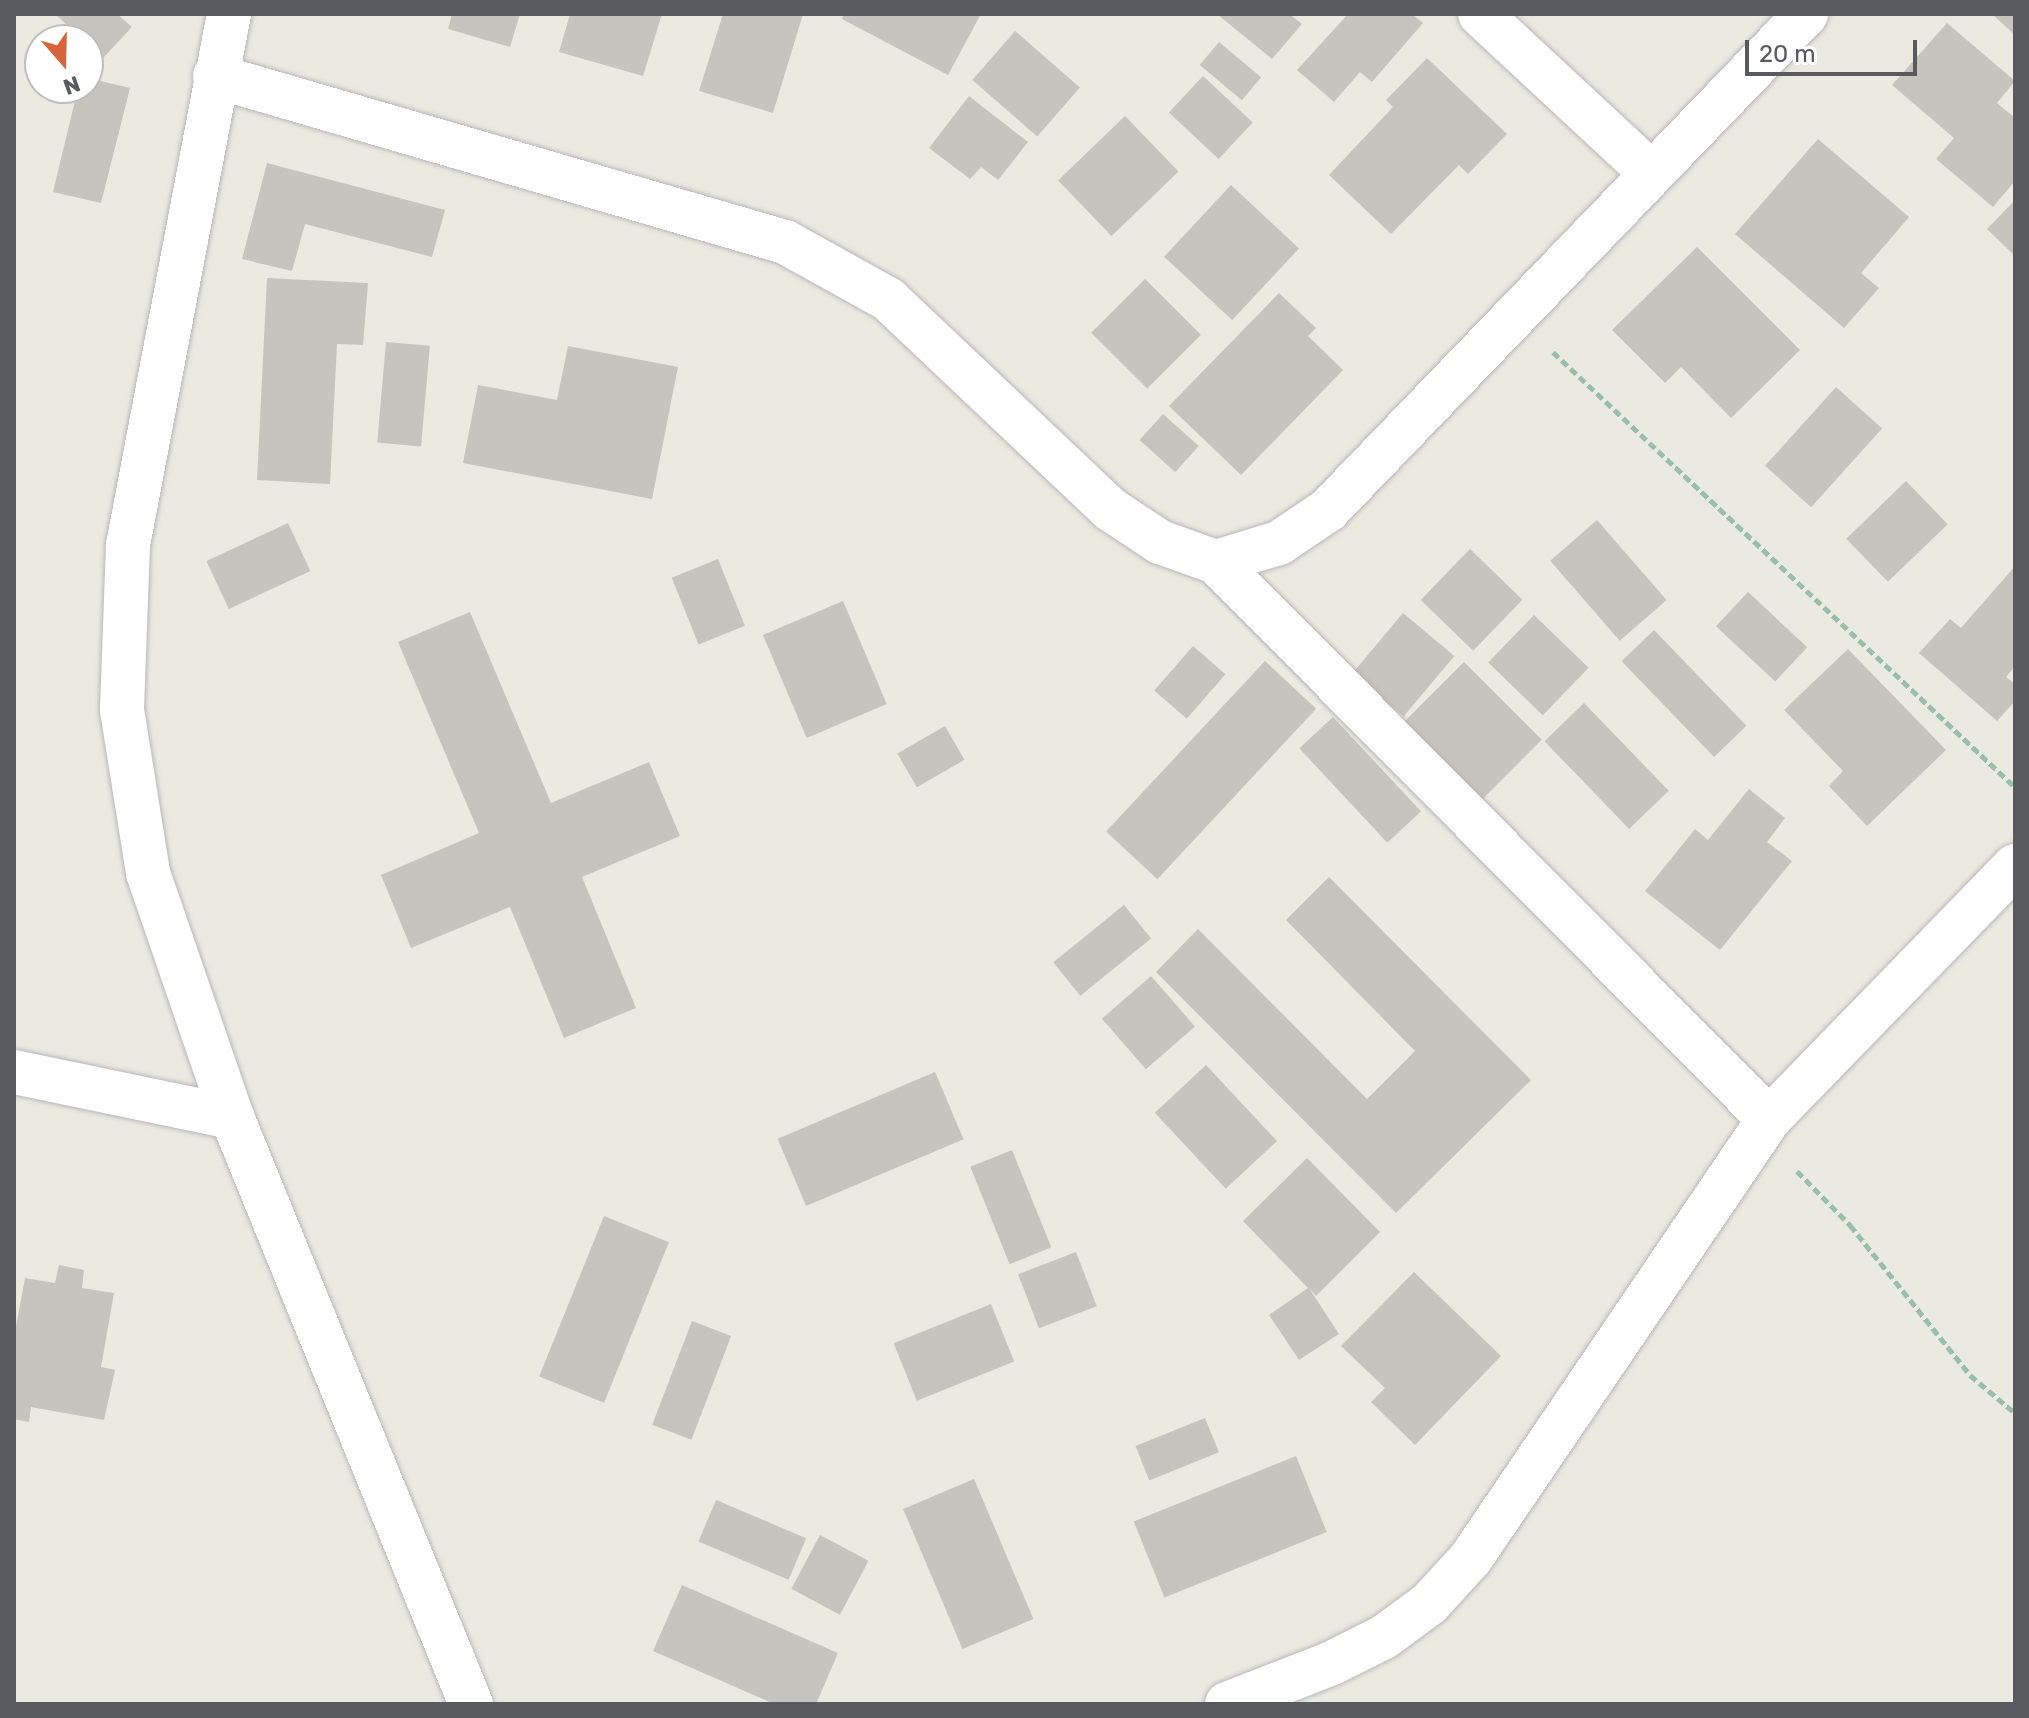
<!DOCTYPE html>
<style>
body{margin:0}
#map{position:relative;width:2029px;height:1718px;overflow:hidden;background:#eaeae0;font-family:Rubik,sans-serif}
div>[style]{position:absolute}
.building>*{inset:0;background:#c6c4be;transform-origin:0 0}
.path>*{height:5px;margin-top:-2.5px;transform-origin:0;background:repeating-linear-gradient(90deg,#99bfac 0 8px,transparent 0 12px)}
.roads{filter:drop-shadow(0 0 2px #b6b7bc) drop-shadow(0 0 2px #b6b7bc)}
.minor>*{height:44px;margin:-22px;padding:0 22px;transform-origin:22px;border-radius:22px;background:#fff}
span{translate:-50% -50%;white-space:nowrap;text-align:center;line-height:1.15;-webkit-text-stroke:6px #fff;paint-order:stroke}
.frame{position:absolute;inset:0;border:16px solid #595a60;pointer-events:none}
.north{position:absolute;left:24px;top:24px;width:80px;height:80px;box-sizing:border-box;background:#fff;border:2px solid #bdbdbf;border-radius:50%;rotate:160deg;font-size:22px;font-weight:700;line-height:32px;text-align:center;color:#595a60}
.north::after{content:'';display:block;margin:auto;width:28px;height:36px;background:#d6663a;clip-path:polygon(50% 0,100% 100%,50% 72%,0 100%)}
.scale{position:absolute;left:1745px;top:40px;width:172px;height:36px;box-sizing:border-box;border:4px solid #595a60;border-top:0;padding-left:10px;font-size:24px;line-height:28px;white-space:nowrap;color:#595a60;-webkit-text-stroke:6px #fff;paint-order:stroke}
</style>
<div id="map">
<div class="building">
<i style="clip-path:polygon(55px 14px,117px 14px,132px 27px,103px 58px)"></i>
<i style="clip-path:polygon(452px 14px,520px 14px,510px 47px,448px 29px)"></i>
<i style="clip-path:polygon(570px 14px,662px 14px,643px 76px,559px 52px)"></i>
<i style="clip-path:polygon(723px 14px,803px 14px,773px 113px,699px 91px)"></i>
<i style="clip-path:polygon(844px 14px,981px 14px,948px 75px,842px 19px)"></i>
<i style="clip-path:polygon(1217px 14px,1289px 14px,1302px 24px,1272px 59px)"></i>
<i style="clip-path:polygon(1348px 14px,1412px 14px,1423px 23px,1372px 82px,1360px 72px,1334px 102px,1297px 70px)"></i>
<i style="clip-path:polygon(1992px 14px,2015px 14px,2015px 35px)"></i>
<i style="clip-path:polygon(1947px 23px,2015px 81px,1997px 103px,2015px 118px,2015px 181px,1993px 207px,1936px 159px,1954px 138px,1892px 85px)"></i>
<i style="left:1015px;top:31px;width:86px;height:65px;rotate:41deg"></i>
<i style="left:1219px;top:42px;width:55px;height:30px;rotate:40deg"></i>
<i style="clip-path:polygon(1427px 58px,1507px 134px,1468px 174px,1459px 165px,1391px 234px,1329px 175px,1393px 107px,1386px 100px)"></i>
<i style="left:1203px;top:76px;width:68px;height:50px;rotate:43deg"></i>
<i style="clip-path:polygon(88px 78px,130px 88px,101px 203px,53px 192px,78px 88px,88px 88px)"></i>
<i style="clip-path:polygon(969px 96px,1028px 142px,998px 180px,981px 167px,970px 179px,929px 148px)"></i>
<i style="left:1125px;top:116px;width:77px;height:93px;rotate:46deg"></i>
<i style="clip-path:polygon(1818px 139px,1909px 217px,1861px 273px,1879px 288px,1844px 328px,1735px 234px)"></i>
<i style="clip-path:polygon(267px 163px,445px 210px,432px 257px,305px 224px,292px 271px,242px 259px)"></i>
<i style="left:1231px;top:185px;width:93px;height:98px;rotate:43deg"></i>
<i style="clip-path:polygon(2015px 200px,2015px 256px,1987px 229px)"></i>
<i style="clip-path:polygon(1697px 247px,1800px 350px,1731px 418px,1681px 367px,1665px 383px,1612px 330px)"></i>
<i style="clip-path:polygon(267px 278px,368px 283px,363px 345px,337px 344px,330px 484px,257px 480px)"></i>
<i style="left:1145px;top:279px;width:79px;height:76px;rotate:45deg"></i>
<i style="clip-path:polygon(1279px 293px,1316px 328px,1308px 336px,1343px 370px,1241px 475px,1169px 406px)"></i>
<i style="left:386px;top:342px;width:44px;height:101px;rotate:5deg"></i>
<i style="clip-path:polygon(568px 346px,678px 367px,652px 499px,463px 463px,478px 385px,557px 400px)"></i>
<i style="left:1836px;top:387px;width:62px;height:106px;rotate:42deg"></i>
<i style="left:1163px;top:414px;width:48px;height:35px;rotate:42deg"></i>
<i style="left:1906px;top:481px;width:60px;height:83px;rotate:46deg"></i>
<i style="left:1597px;top:520px;width:106px;height:62px;rotate:49deg"></i>
<i style="left:288px;top:523px;width:53px;height:90px;rotate:65deg"></i>
<i style="left:1470px;top:549px;width:73px;height:71px;rotate:44deg"></i>
<i style="left:718px;top:559px;width:72px;height:50px;rotate:68deg"></i>
<i style="clip-path:polygon(2015px 566px,2015px 666px,2006px 677px,2015px 684px,2015px 701px,1997px 721px,1919px 653px,1950px 619px,1961px 628px)"></i>
<i style="left:1748px;top:592px;width:81px;height:47px;rotate:43deg"></i>
<i style="left:843px;top:601px;width:112px;height:87px;rotate:67deg"></i>
<i style="clip-path:polygon(470px 612px,551px 803px,649px 762px,680px 836px,582px 877px,636px 1008px,564px 1038px,510px 907px,411px 948px,381px 875px,479px 833px,398px 642px)"></i>
<i style="left:1403px;top:613px;width:67px;height:79px;rotate:40deg"></i>
<i style="left:1534px;top:615px;width:76px;height:66px;rotate:44deg"></i>
<i style="left:1654px;top:630px;width:133px;height:45px;rotate:46deg"></i>
<i style="left:1193px;top:646px;width:43px;height:59px;rotate:41deg"></i>
<i style="clip-path:polygon(1848px 649px,1946px 750px,1867px 826px,1829px 786px,1843px 771px,1784px 710px)"></i>
<i style="left:1265px;top:661px;width:70px;height:233px;rotate:43deg"></i>
<i style="left:1464px;top:662px;width:110px;height:84px;rotate:45deg"></i>
<i style="left:1584px;top:703px;width:122px;height:55px;rotate:46deg"></i>
<i style="left:1333px;top:717px;width:129px;height:46px;rotate:47deg"></i>
<i style="left:945px;top:726px;width:39px;height:55px;rotate:60deg"></i>
<i style="clip-path:polygon(1749px 789px,1785px 818px,1767px 842px,1792px 861px,1720px 950px,1645px 891px,1695px 829px,1708px 840px)"></i>
<i style="clip-path:polygon(1329px 877px,1531px 1080px,1396px 1213px,1156px 972px,1198px 929px,1367px 1099px,1415px 1051px,1286px 920px)"></i>
<i style="left:1124px;top:905px;width:43px;height:91px;rotate:51deg"></i>
<i style="left:1151px;top:976px;width:67px;height:65px;rotate:49deg"></i>
<i style="left:1206px;top:1065px;width:104px;height:70px;rotate:47deg"></i>
<i style="left:935px;top:1072px;width:73px;height:171px;rotate:67deg"></i>
<i style="left:1012px;top:1150px;width:105px;height:45px;rotate:68deg"></i>
<i style="clip-path:polygon(1307px 1158px,1380px 1232px,1316px 1296px,1309px 1288px,1339px 1334px,1299px 1360px,1269px 1315px,1308px 1288px,1243px 1221px)"></i>
<i style="left:604px;top:1216px;width:70px;height:173px;rotate:22deg"></i>
<i style="left:1076px;top:1252px;width:58px;height:62px;rotate:69deg"></i>
<i style="clip-path:polygon(59px 1265px,84px 1270px,82px 1288px,114px 1293px,101px 1367px,115px 1370px,104px 1420px,31px 1407px,29px 1422px,14px 1419px,14px 1337px,25px 1278px,55px 1283px)"></i>
<i style="clip-path:polygon(1414px 1272px,1501px 1356px,1415px 1445px,1371px 1402px,1385px 1388px,1341px 1346px)"></i>
<i style="left:991px;top:1304px;width:62px;height:105px;rotate:68deg"></i>
<i style="left:692px;top:1321px;width:42px;height:111px;rotate:21deg"></i>
<i style="left:1205px;top:1418px;width:37px;height:75px;rotate:68deg"></i>
<i style="left:1296px;top:1456px;width:82px;height:175px;rotate:68deg"></i>
<i style="left:974px;top:1479px;width:152px;height:77px;rotate:67deg"></i>
<i style="left:716px;top:1500px;width:98px;height:45px;rotate:23deg"></i>
<i style="left:820px;top:1535px;width:55px;height:61px;rotate:28deg"></i>
<i style="clip-path:polygon(682px 1585px,838px 1653px,816px 1704px,774px 1704px,653px 1651px)"></i>
</div>
<div class="path">
<i style="left:1553px;top:352px;width:635px;rotate:43.28deg"></i>
<i style="left:1797px;top:1171px;width:76px;rotate:45.5deg"></i>
<i style="left:1850px;top:1225px;width:192px;rotate:51.3deg"></i>
<i style="left:1970px;top:1375px;width:59px;rotate:40.2deg"></i>
</div>
<div class="roads">
<div class="minor">
<i style="left:229px;top:14px;width:541px;rotate:100.77deg"></i>
<i style="left:128px;top:545px;width:165px;rotate:92.1deg"></i>
<i style="left:122px;top:710px;width:165px;rotate:80.9deg"></i>
<i style="left:148px;top:873px;width:258px;rotate:71deg"></i>
<i style="left:232px;top:1117px;width:634px;rotate:67.85deg"></i>
<i style="left:1480px;top:14px;width:232px;rotate:42.9deg"></i>
<i style="left:215px;top:76px;width:594px;rotate:16.24deg"></i>
<i style="left:785px;top:242px;width:118px;rotate:29deg"></i>
<i style="left:888px;top:299px;width:306px;rotate:43.4deg"></i>
<i style="left:1110px;top:509px;width:60px;rotate:33.4deg"></i>
<i style="left:1160px;top:542px;width:59px;rotate:19.7deg"></i>
<i style="left:1216px;top:562px;width:66px;rotate:-16.8deg"></i>
<i style="left:1279px;top:543px;width:59px;rotate:-34deg"></i>
<i style="left:1328px;top:510px;width:689px;rotate:-46.06deg"></i>
<i style="left:1216px;top:562px;width:785px;rotate:45.21deg"></i>
<i style="left:14px;top:1072px;width:223px;rotate:11.7deg"></i>
<i style="left:1227px;top:1704px;width:113px;rotate:-21.3deg"></i>
<i style="left:1332px;top:1663px;width:58px;rotate:-26.6deg"></i>
<i style="left:1384px;top:1637px;width:56px;rotate:-36.3deg"></i>
<i style="left:1429px;top:1604px;width:62px;rotate:-47.6deg"></i>
<i style="left:1471px;top:1558px;width:531px;rotate:-55.83deg"></i>
<i style="left:1769px;top:1119px;width:353px;rotate:-45.8deg"></i>
</div>
</div>
<div class="frame"></div>
<div class="north">N</div>
<div class="scale">20 m</div>
</div>
